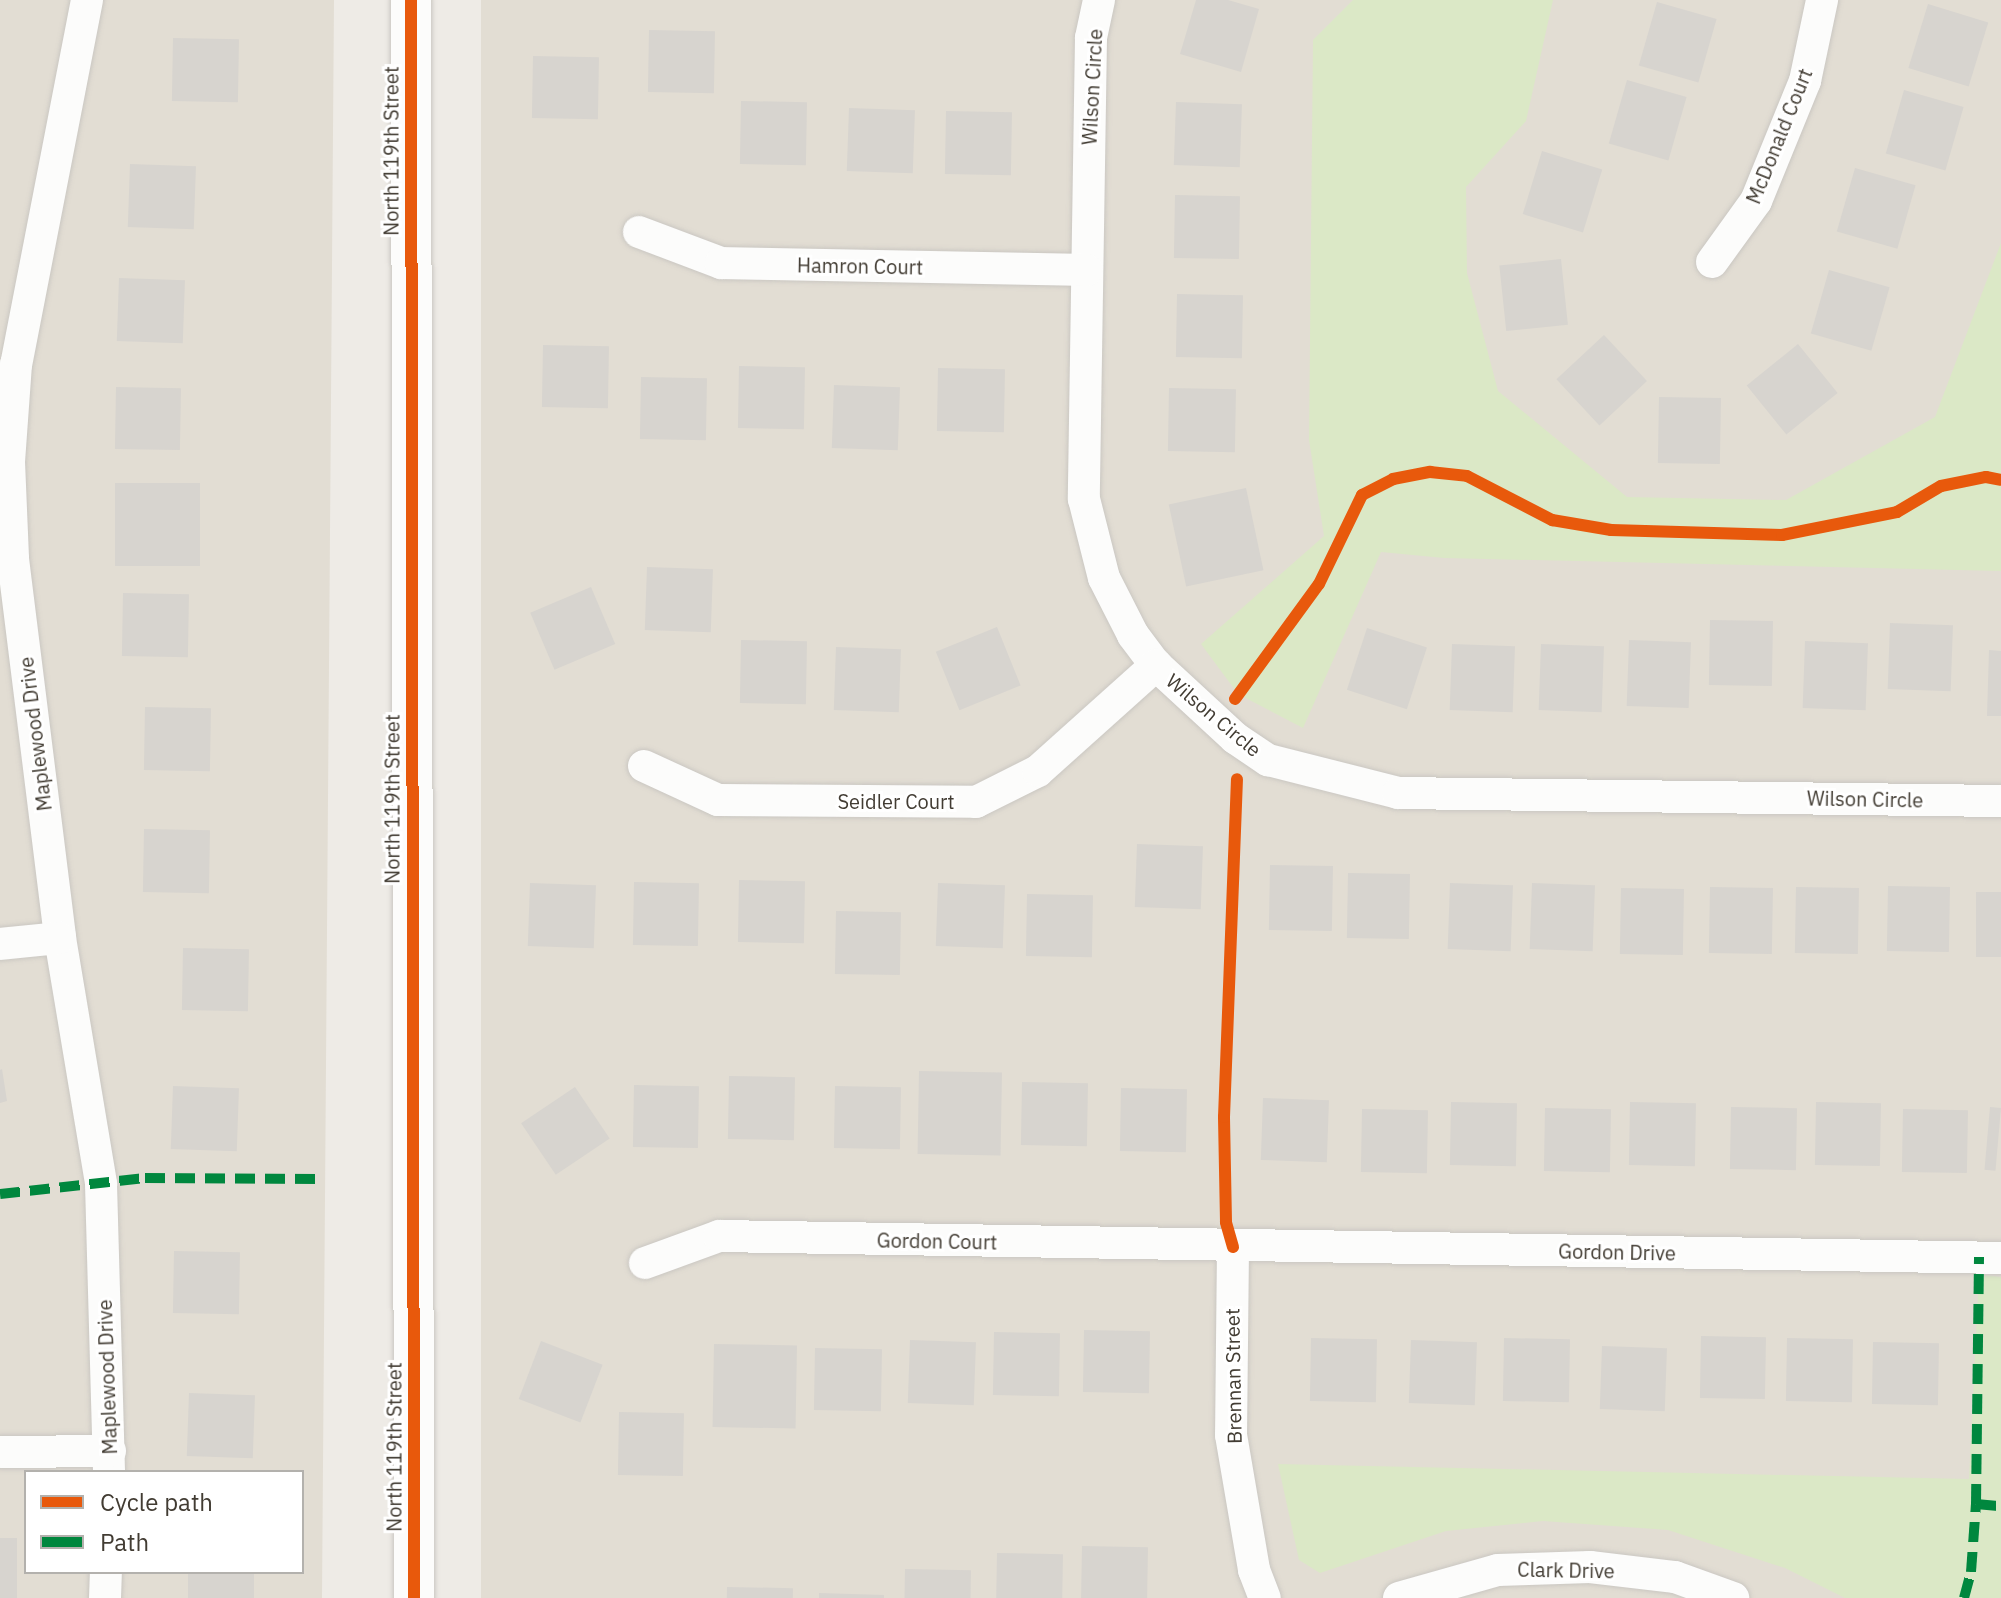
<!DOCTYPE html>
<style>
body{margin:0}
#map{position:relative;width:2001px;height:1598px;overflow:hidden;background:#eeebe6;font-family:"IBM Plex Sans",sans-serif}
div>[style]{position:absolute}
.residential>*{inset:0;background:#e2ddd3;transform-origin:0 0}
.green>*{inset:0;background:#dbe8c6}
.building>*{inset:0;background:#d7d4cf;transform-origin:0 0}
.roads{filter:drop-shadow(0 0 2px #cac7c2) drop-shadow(0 0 2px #cac7c2)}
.minor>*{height:32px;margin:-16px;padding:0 16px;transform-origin:16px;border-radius:16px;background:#fcfcfb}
.tertiary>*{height:40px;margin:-20px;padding:0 20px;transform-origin:20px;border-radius:20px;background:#fcfcfb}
.quiet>*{height:10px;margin-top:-5px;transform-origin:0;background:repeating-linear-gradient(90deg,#00873e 0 20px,transparent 0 30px)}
.cycleway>*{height:12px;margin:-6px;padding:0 6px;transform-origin:6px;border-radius:6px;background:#e8590c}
span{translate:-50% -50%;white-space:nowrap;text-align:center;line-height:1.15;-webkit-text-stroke:6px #fff;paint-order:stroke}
.street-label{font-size:20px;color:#423c33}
.legend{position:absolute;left:24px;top:1470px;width:280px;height:104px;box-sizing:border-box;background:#fff;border:2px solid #b3b1ad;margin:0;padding:10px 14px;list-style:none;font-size:24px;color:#423c33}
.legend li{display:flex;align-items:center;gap:16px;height:40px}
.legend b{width:40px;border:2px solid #b3b1ad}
</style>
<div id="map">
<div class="residential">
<i style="clip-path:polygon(evenodd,0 0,334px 0,322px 1598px,0 1598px,0 0,26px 1472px,302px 1472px,302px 1572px,26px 1572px,26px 1472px)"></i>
<i style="left:481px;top:0;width:1520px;height:1598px"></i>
</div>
<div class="green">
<i style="clip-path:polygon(1353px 0,1553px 0,1526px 121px,1466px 187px,1467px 273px,1498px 391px,1627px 497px,1786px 500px,1935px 417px,2001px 243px,2001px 571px,1444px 558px,1381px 552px,1303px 728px,1238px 694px,1201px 644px,1324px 536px,1309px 440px,1313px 40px)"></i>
<i style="clip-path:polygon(1979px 1274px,2001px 1277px,2001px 1598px,1845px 1598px,1785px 1568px,1668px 1530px,1543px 1521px,1446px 1531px,1320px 1573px,1299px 1560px,1278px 1464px,1969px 1479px)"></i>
</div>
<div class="building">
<i style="clip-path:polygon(1196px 0,1228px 0,1259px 9px,1241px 72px,1180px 54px)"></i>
<i style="left:1657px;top:2px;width:62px;height:66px;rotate:16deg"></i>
<i style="left:1928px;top:4px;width:63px;height:67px;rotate:17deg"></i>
<i style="left:649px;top:30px;width:66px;height:62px;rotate:1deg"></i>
<i style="left:173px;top:38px;width:66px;height:63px;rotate:1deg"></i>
<i style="left:533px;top:56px;width:66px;height:62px;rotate:1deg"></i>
<i style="left:1627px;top:80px;width:62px;height:66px;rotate:16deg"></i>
<i style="left:1904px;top:90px;width:62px;height:66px;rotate:16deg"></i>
<i style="left:741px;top:101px;width:66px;height:63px;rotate:1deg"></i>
<i style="left:1176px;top:102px;width:66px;height:63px;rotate:2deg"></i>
<i style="left:849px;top:108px;width:66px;height:63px;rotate:2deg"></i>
<i style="left:946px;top:111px;width:66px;height:63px;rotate:1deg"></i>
<i style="left:1542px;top:151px;width:63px;height:66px;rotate:17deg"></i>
<i style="left:130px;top:164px;width:66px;height:63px;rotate:2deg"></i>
<i style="left:1855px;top:168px;width:63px;height:66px;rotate:16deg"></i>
<i style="left:1175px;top:195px;width:65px;height:63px;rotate:1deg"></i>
<i style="left:1561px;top:259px;width:66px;height:62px;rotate:84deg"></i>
<i style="left:1829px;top:270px;width:63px;height:66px;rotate:16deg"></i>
<i style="left:119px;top:278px;width:66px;height:63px;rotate:2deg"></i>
<i style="left:1177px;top:294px;width:66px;height:63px;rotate:1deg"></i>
<i style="left:1604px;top:335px;width:63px;height:65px;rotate:47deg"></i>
<i style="left:1798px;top:344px;width:63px;height:66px;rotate:51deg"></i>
<i style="left:543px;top:345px;width:66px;height:62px;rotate:1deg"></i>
<i style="left:739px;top:366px;width:66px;height:62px;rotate:1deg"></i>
<i style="left:938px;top:368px;width:67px;height:63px;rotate:1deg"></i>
<i style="left:641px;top:377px;width:66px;height:62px;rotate:1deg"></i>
<i style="left:834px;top:385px;width:66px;height:63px;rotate:2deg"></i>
<i style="left:116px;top:387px;width:65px;height:62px;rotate:1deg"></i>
<i style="left:1169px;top:388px;width:67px;height:63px;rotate:1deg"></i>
<i style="left:1659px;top:397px;width:62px;height:66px;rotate:1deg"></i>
<i style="left:200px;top:483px;width:83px;height:85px;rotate:90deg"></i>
<i style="left:1246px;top:488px;width:84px;height:79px;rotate:78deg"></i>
<i style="left:647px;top:567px;width:66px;height:63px;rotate:2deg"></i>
<i style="left:591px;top:587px;width:62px;height:66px;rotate:67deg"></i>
<i style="left:123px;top:593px;width:66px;height:63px;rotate:1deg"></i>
<i style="left:1710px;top:620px;width:63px;height:65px;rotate:1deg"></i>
<i style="left:1890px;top:623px;width:63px;height:66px;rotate:2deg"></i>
<i style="left:997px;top:627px;width:63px;height:66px;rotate:68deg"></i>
<i style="left:1367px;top:628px;width:63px;height:65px;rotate:18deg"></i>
<i style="left:741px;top:640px;width:66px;height:63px;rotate:1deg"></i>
<i style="left:1629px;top:640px;width:62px;height:66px;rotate:2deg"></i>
<i style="left:1805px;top:641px;width:63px;height:67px;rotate:2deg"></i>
<i style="left:1452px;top:644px;width:63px;height:66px;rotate:2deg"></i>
<i style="left:1541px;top:644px;width:63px;height:66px;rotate:2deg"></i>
<i style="left:836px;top:647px;width:65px;height:63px;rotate:2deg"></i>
<i style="clip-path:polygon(1989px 650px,2001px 651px,2001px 716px,1987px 716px)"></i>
<i style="left:145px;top:707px;width:66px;height:63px;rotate:1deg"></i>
<i style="left:144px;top:829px;width:66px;height:63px;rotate:1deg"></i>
<i style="left:1137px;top:844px;width:66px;height:63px;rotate:2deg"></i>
<i style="left:1270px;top:865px;width:63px;height:65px;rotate:1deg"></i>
<i style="left:1348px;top:873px;width:62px;height:65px;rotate:1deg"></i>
<i style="left:739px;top:880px;width:66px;height:62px;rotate:1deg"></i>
<i style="left:634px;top:882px;width:65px;height:63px;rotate:1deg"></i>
<i style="left:530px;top:883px;width:66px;height:63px;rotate:2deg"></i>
<i style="left:938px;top:883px;width:67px;height:63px;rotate:2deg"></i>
<i style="left:1450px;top:883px;width:63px;height:66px;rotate:2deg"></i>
<i style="left:1532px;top:883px;width:63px;height:66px;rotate:2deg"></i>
<i style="left:1888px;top:886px;width:62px;height:65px;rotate:1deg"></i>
<i style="left:1710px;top:887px;width:63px;height:66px;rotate:1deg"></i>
<i style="left:1796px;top:887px;width:63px;height:66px;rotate:1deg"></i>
<i style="left:1621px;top:888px;width:63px;height:66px;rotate:1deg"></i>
<i style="left:1976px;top:892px;width:25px;height:65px"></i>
<i style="left:1027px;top:894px;width:66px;height:62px;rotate:1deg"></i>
<i style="left:836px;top:911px;width:65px;height:63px;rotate:1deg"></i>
<i style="left:183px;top:948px;width:66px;height:62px;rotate:1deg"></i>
<i style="clip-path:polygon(2px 1069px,7px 1101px,0 1103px,0 1070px)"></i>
<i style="left:919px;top:1071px;width:83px;height:83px;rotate:1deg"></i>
<i style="left:729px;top:1076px;width:66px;height:63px;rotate:1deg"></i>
<i style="left:1022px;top:1082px;width:66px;height:63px;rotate:1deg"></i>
<i style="left:634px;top:1085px;width:65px;height:62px;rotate:1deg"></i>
<i style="left:173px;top:1086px;width:66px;height:63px;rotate:2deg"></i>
<i style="left:835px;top:1086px;width:66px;height:62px;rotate:1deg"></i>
<i style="left:575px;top:1087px;width:62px;height:65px;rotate:56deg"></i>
<i style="left:1121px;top:1088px;width:66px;height:63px;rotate:1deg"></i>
<i style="left:1263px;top:1098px;width:66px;height:62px;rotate:2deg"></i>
<i style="left:1451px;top:1102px;width:66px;height:63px;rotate:1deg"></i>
<i style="left:1630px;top:1102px;width:66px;height:63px;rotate:1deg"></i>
<i style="left:1816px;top:1102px;width:65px;height:63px;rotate:1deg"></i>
<i style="left:1731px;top:1107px;width:66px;height:62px;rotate:1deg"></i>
<i style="left:1990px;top:1107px;width:11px;height:63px;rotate:5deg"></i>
<i style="left:1545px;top:1108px;width:66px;height:63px;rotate:1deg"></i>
<i style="left:1362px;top:1109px;width:66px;height:63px;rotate:1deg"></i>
<i style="left:1903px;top:1109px;width:65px;height:63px;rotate:1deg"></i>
<i style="left:174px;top:1251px;width:66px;height:62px;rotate:1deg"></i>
<i style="left:1084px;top:1330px;width:66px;height:62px;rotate:1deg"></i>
<i style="left:994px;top:1332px;width:66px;height:63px;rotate:1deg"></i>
<i style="left:1701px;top:1336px;width:65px;height:62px;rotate:1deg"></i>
<i style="left:1311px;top:1338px;width:66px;height:63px;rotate:1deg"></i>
<i style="left:1504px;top:1338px;width:66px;height:63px;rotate:1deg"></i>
<i style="left:1787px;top:1338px;width:66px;height:63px;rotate:1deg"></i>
<i style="left:910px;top:1340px;width:66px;height:63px;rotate:2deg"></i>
<i style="left:1411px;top:1340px;width:66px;height:63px;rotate:2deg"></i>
<i style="left:541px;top:1341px;width:66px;height:62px;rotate:21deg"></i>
<i style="left:1873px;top:1342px;width:66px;height:62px;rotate:1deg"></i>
<i style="left:714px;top:1344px;width:83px;height:83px;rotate:1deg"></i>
<i style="left:1602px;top:1346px;width:65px;height:63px;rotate:2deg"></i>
<i style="left:815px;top:1348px;width:67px;height:62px;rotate:1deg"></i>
<i style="left:189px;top:1393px;width:66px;height:63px;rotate:2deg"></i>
<i style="left:619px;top:1412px;width:65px;height:63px;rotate:1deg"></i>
<i style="left:0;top:1538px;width:17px;height:60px"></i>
<i style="left:1082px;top:1546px;width:66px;height:52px;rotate:1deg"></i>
<i style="left:997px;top:1553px;width:66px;height:45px;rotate:1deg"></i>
<i style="left:905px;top:1569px;width:66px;height:29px;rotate:1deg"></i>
<i style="left:188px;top:1572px;width:66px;height:26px"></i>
<i style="left:727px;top:1587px;width:66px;height:11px;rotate:1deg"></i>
<i style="clip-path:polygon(819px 1593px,884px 1595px,884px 1598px,819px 1598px)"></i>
</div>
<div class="roads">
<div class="minor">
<i style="left:87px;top:0;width:371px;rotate:101deg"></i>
<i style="left:16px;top:364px;width:98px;rotate:94.1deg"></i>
<i style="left:9px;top:462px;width:97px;rotate:87.6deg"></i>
<i style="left:13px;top:559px;width:382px;rotate:82.9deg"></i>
<i style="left:60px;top:938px;width:249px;rotate:80.5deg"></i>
<i style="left:101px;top:1184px;width:288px;rotate:88.4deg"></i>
<i style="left:1099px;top:0;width:39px;rotate:102deg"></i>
<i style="left:1091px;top:38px;width:461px;rotate:90.9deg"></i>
<i style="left:1084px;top:499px;width:81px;rotate:75.8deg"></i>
<i style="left:1104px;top:578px;width:64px;rotate:63deg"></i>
<i style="left:1133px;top:635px;width:38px;rotate:53deg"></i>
<i style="left:1156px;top:665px;width:108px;rotate:42.7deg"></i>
<i style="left:1235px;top:738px;width:40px;rotate:34deg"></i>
<i style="left:1268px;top:760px;width:134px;rotate:14.2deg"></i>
<i style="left:1398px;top:793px;width:603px;rotate:0.76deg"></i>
<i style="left:639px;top:232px;width:88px;rotate:20.7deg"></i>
<i style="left:721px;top:263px;width:366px;rotate:1.1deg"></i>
<i style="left:1712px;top:262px;width:75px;rotate:-54.2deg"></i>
<i style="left:1756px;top:201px;width:130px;rotate:-67.8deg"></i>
<i style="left:1805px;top:81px;width:83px;rotate:-78.1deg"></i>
<i style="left:644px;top:766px;width:81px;rotate:24.7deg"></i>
<i style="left:718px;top:800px;width:258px;rotate:0.4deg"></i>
<i style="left:976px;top:802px;width:69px;rotate:-26.6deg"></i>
<i style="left:1038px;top:771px;width:159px;rotate:-41.9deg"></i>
<i style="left:0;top:944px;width:60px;rotate:-5.7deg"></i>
<i style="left:1233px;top:1247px;width:188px;rotate:90.6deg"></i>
<i style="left:1231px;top:1435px;width:137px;rotate:80.3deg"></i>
<i style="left:1254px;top:1570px;width:30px;rotate:69deg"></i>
<i style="left:645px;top:1263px;width:79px;rotate:-20deg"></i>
<i style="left:719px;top:1236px;width:1282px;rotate:0.98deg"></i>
<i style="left:0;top:1452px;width:110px;rotate:-0.5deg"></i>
<i style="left:105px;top:1598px;width:26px;rotate:-88deg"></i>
<i style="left:1399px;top:1598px;width:103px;rotate:-15.8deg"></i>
<i style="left:1498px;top:1570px;width:92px;rotate:-1.9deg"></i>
<i style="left:1590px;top:1567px;width:86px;rotate:6.7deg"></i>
<i style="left:1675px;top:1577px;width:62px;rotate:19.9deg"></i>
</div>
<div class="tertiary">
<i style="left:411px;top:0;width:1598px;rotate:89.89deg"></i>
</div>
</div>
<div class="quiet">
<i style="left:0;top:1194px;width:146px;rotate:-6.3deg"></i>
<i style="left:145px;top:1178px;width:173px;rotate:0.3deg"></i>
<i style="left:1976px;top:1504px;width:25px;rotate:5deg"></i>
<i style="left:1964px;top:1598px;width:27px;rotate:-75deg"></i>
<i style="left:1971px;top:1572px;width:68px;rotate:-85.8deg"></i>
<i style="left:1976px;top:1504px;width:247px;rotate:-89.3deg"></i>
</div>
<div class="cycleway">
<i style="left:411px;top:0;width:1598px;rotate:89.89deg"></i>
<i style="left:1235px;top:699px;width:142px;rotate:-53.9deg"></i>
<i style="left:1319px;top:584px;width:99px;rotate:-64.2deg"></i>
<i style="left:1362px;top:495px;width:35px;rotate:-27deg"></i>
<i style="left:1393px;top:479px;width:38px;rotate:-11deg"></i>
<i style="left:1430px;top:472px;width:37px;rotate:6deg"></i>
<i style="left:1467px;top:476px;width:96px;rotate:27.4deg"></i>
<i style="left:1552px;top:520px;width:60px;rotate:9.6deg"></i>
<i style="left:1611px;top:530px;width:171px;rotate:1.7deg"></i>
<i style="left:1782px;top:535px;width:117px;rotate:-11.3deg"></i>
<i style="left:1897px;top:512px;width:51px;rotate:-30.6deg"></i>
<i style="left:1941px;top:486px;width:46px;rotate:-11.3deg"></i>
<i style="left:1986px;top:477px;width:15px;rotate:11deg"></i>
<i style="left:1233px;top:1247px;width:26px;rotate:-106deg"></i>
<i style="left:1226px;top:1222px;width:105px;rotate:-91.1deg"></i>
<i style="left:1224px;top:1117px;width:338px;rotate:-87.8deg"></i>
</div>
<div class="street-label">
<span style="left:1092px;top:87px;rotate:-87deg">Wilson Circle</span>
<span style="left:1779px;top:136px;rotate:-68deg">McDonald Court</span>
<span style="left:391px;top:151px;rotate:-90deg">North 119th Street</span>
<span style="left:860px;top:266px;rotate:1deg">Hamron Court</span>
<span style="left:1214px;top:715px;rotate:40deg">Wilson Circle</span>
<span style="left:35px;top:734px;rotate:-97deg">Maplewood Drive</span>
<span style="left:392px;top:799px;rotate:-90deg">North 119th Street</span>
<span style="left:1865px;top:799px;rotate:1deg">Wilson Circle</span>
<span style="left:896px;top:801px">Seidler Court</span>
<span style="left:937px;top:1241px;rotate:1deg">Gordon Court</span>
<span style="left:1617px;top:1252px;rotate:1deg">Gordon Drive</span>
<span style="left:1233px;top:1376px;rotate:-91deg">Brennan Street</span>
<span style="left:107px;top:1377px;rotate:-92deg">Maplewood Drive</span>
<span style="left:394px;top:1447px;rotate:-90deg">North 119th Street</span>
<span style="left:1566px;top:1570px;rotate:1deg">Clark Drive</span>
</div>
<ul class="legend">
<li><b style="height:10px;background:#e8590c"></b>Cycle path</li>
<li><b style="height:10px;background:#00873e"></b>Path</li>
</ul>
</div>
